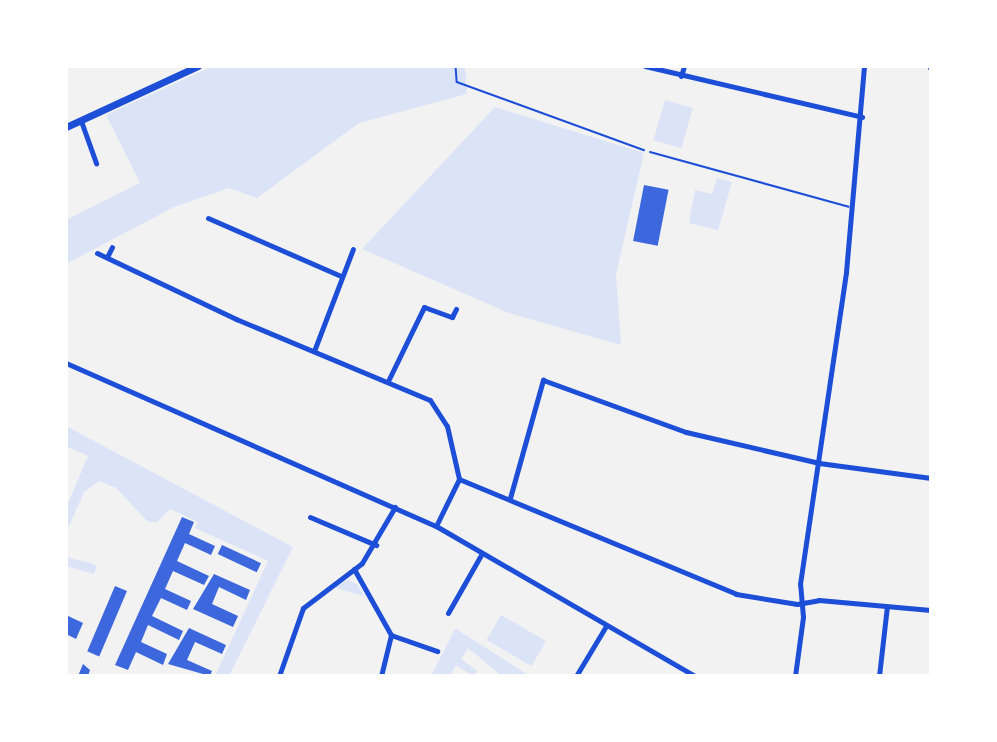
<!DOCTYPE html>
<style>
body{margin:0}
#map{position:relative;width:997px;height:742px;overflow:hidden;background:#f2f2f2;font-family:"PT Sans Narrow",sans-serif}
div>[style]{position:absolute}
.green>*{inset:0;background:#dbe4f7;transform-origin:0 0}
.building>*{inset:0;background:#3d67dc;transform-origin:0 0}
.path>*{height:1.5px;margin:-0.75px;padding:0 0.75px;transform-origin:0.75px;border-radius:0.75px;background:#1d4ed8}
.service>*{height:2px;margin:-1px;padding:0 1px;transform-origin:1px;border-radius:1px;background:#1d4ed8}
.minor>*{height:5px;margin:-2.5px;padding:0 2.5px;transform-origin:2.5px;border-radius:2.5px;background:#1d4ed8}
.secondary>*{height:7px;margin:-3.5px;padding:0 3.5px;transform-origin:3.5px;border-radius:3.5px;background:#1d4ed8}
span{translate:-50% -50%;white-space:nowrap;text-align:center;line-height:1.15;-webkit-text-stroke:6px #fff;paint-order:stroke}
.frame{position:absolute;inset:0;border:68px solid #fff;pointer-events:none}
</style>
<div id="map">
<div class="green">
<i style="clip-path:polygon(213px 66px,465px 66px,467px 94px,359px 123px,257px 198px,229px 188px,174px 207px,66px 264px,66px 220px,140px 183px,106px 115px)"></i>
<i style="left:665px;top:100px;width:29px;height:42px;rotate:16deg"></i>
<i style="clip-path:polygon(495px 107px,644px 153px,616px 274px,621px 345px,509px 313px,362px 249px)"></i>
<i style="clip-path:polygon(717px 178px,732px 182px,718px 230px,689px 223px,695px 190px,712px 194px)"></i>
<i style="clip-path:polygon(66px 426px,293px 547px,229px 676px,215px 676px,268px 561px,195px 528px,198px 522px,170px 509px,157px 522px,148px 522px,116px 488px,99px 481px,84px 492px,66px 533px,66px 508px,88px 456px,66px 446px)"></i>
<i style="clip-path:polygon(66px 557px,91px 563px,97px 566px,94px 574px,66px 566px)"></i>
<i style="clip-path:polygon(348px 580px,357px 584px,364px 596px,332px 587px)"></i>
<i style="left:501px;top:615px;width:52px;height:29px;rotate:30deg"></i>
<i style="clip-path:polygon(455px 629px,456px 629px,530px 676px,502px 676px,468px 648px,461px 659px,477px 671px,473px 676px,456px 665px,450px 676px,431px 676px)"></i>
</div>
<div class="building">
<i style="left:644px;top:185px;width:25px;height:57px;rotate:11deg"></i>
<i style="clip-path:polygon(182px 517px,194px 522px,189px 534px,215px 546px,211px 555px,185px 543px,177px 561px,209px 576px,204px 585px,173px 571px,165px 589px,191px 601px,187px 610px,161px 598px,152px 616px,183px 631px,179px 640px,148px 625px,141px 642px,167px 654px,163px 665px,136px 652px,128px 670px,115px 665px)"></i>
<i style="left:222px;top:545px;width:43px;height:10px;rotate:25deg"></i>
<i style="clip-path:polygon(214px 574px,250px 590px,246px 600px,219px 587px,212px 604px,238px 616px,233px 627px,193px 609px)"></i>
<i style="left:115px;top:586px;width:13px;height:71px;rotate:23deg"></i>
<i style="clip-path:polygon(66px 615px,83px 623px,76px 639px,66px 634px)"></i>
<i style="clip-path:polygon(189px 628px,226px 645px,222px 654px,195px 642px,187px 660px,212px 671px,210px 676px,168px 664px)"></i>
<i style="clip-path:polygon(83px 664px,90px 670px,88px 676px,78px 676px)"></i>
</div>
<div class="path">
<i style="left:456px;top:66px;width:16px;rotate:86deg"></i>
<i style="left:457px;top:82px;width:199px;rotate:20deg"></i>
</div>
<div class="service">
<i style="left:650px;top:152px;width:206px;rotate:15.4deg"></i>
</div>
<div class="minor">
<i style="left:645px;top:66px;width:223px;rotate:13.2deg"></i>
<i style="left:681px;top:76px;width:10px;rotate:-73deg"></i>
<i style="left:81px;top:121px;width:45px;rotate:70.3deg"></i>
<i style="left:208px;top:218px;width:145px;rotate:23.6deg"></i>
<i style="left:97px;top:253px;width:154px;rotate:25.4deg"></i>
<i style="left:236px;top:319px;width:210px;rotate:22.7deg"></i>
<i style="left:430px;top:400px;width:31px;rotate:57deg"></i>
<i style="left:447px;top:426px;width:54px;rotate:77.2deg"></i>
<i style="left:107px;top:257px;width:11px;rotate:-63deg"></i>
<i style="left:314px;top:351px;width:109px;rotate:-69.1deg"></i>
<i style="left:66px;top:363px;width:404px;rotate:23.8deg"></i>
<i style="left:436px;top:526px;width:299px;rotate:30.1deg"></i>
<i style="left:389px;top:379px;width:80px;rotate:-64.1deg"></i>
<i style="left:424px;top:307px;width:30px;rotate:20deg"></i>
<i style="left:452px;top:317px;width:9px;rotate:-63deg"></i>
<i style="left:459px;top:479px;width:300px;rotate:22.5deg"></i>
<i style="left:736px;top:594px;width:62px;rotate:9.3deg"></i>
<i style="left:797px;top:604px;width:22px;rotate:-10deg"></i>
<i style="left:819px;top:600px;width:112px;rotate:5.1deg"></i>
<i style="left:510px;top:498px;width:123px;rotate:-74.4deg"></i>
<i style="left:543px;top:380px;width:152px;rotate:20deg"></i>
<i style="left:686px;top:432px;width:137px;rotate:13.1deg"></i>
<i style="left:819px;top:463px;width:113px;rotate:7.6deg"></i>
<i style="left:310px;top:517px;width:72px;rotate:23deg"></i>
<i style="left:436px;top:526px;width:52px;rotate:-63.9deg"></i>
<i style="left:354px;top:569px;width:76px;rotate:60.7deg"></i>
<i style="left:391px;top:635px;width:42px;rotate:103.7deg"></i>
<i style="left:448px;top:613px;width:67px;rotate:-60.4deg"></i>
<i style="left:391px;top:635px;width:49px;rotate:19.2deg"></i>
<i style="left:279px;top:676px;width:72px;rotate:-70.6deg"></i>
<i style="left:303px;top:608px;width:74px;rotate:-37.3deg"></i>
<i style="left:362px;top:563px;width:65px;rotate:-59.5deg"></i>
<i style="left:576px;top:676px;width:58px;rotate:-59deg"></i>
<i style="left:795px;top:676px;width:60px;rotate:-82.3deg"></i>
<i style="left:803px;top:617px;width:33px;rotate:-95deg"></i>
<i style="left:800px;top:584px;width:315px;rotate:-81.6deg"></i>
<i style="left:846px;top:272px;width:207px;rotate:-85deg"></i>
<i style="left:879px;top:676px;width:70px;rotate:-83.5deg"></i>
</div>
<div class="secondary">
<i style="left:931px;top:66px;width:1px;rotate:90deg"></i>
<i style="left:66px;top:127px;width:145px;rotate:-24.8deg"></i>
</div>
<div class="frame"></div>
</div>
